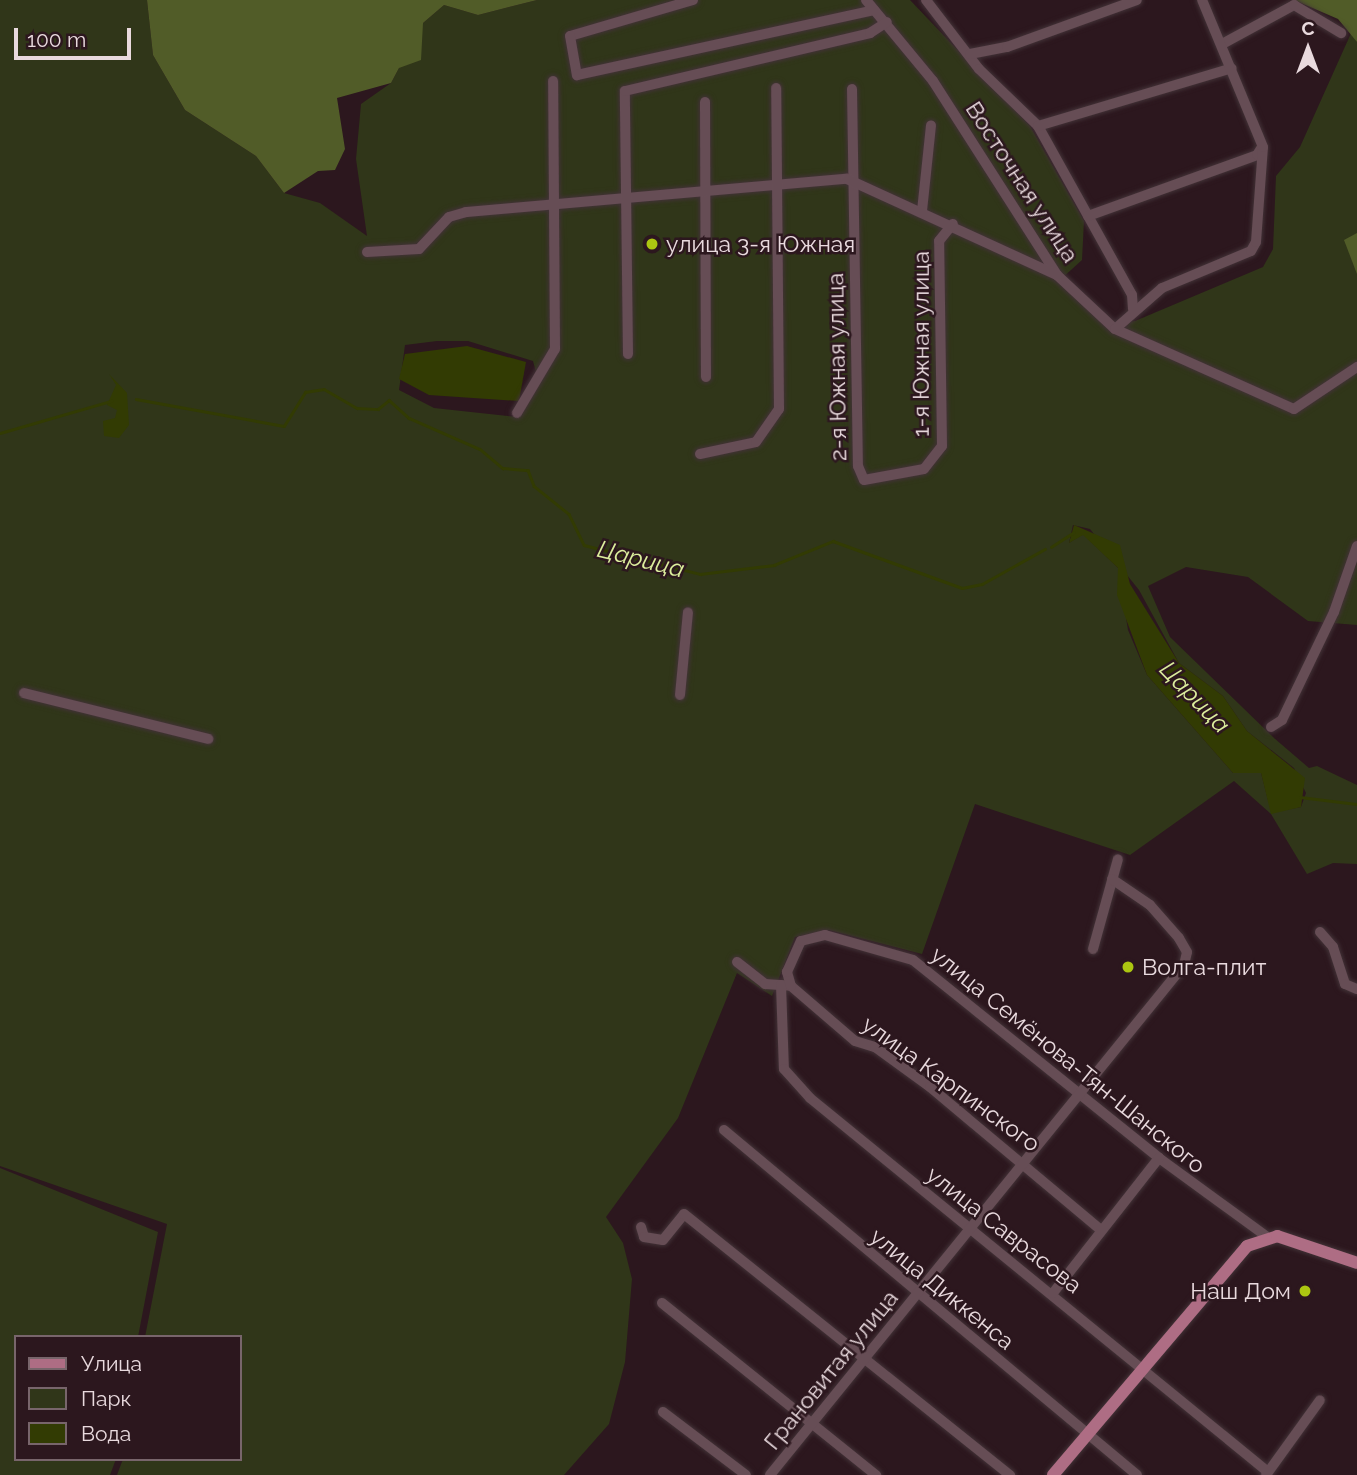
<!DOCTYPE html>
<meta charset="utf-8">
<style>
body{margin:0}
#map{position:relative;width:1357px;height:1475px;overflow:hidden;background:#2c171e;font-family:Raleway,sans-serif}
div>[style]{position:absolute}
.green>*{inset:0;background:#303619}
.forest>*{inset:0;background:#515c28}
.water>*{inset:0;background:#323b03}
.stream>*{height:2.5px;margin:-1.25px;padding:0 1.25px;transform-origin:1.25px;border-radius:1.25px;background:#323b03}
.roads{filter:drop-shadow(0 0 2px #423237) drop-shadow(0 0 2px #423237)}
.minor>*{height:10px;margin:-5px;padding:0 5px;transform-origin:5px;border-radius:5px;background:#664d55}
.major>*{height:12px;margin:-6px;padding:0 6px;transform-origin:6px;border-radius:6px;background:#ae6d84}
.dots>*{width:19px;height:19px;translate:-50% -50%;box-sizing:border-box;border:4px solid #2c171e;border-radius:50%}
span{translate:-50% -50%;white-space:nowrap;text-align:center;line-height:1.15;-webkit-text-stroke:5px #2c171e;paint-order:stroke}
.street-label{font-size:23px;color:#e9dade}
.poi-label{font-size:23px;color:#e9dade}
.left{translate:0 -50%;text-align:left}
.right{translate:-100% -50%;text-align:right}
.water-label{font-size:24px;color:#dcee9d;font-style:italic}
.legend{position:absolute;left:14px;top:1335px;width:228px;height:126px;box-sizing:border-box;background:#2c171e;border:2px solid #78656b;margin:0;padding:9px 12px;list-style:none;font-size:21px;color:#e9dade}
.legend li{display:flex;align-items:center;gap:14px;height:35px}
.legend b{width:35px;border:2px solid #78656b}
.north{position:absolute;left:1273px;top:14px;width:70px;height:70px;-webkit-text-stroke:5px #2c171e;paint-order:stroke;rotate:0deg;font-size:19px;font-weight:700;line-height:28px;text-align:center;color:#e9dade}
.north::after{content:'';display:block;margin:auto;width:24px;height:32px;background:#e9dade;clip-path:polygon(50% 0,100% 100%,50% 72%,0 100%)}
.scale{position:absolute;left:14px;top:28px;width:117px;height:32px;box-sizing:border-box;border:4px solid #e9dade;border-top:0;padding-left:9px;font-size:21px;line-height:24px;white-space:nowrap;color:#e9dade;-webkit-text-stroke:5px #2c171e;paint-order:stroke}
</style>
<div id="map">
<div class="green">
<i style="clip-path:polygon(evenodd,0 0,147px 0,153px 55px,185px 110px,256px 156px,284px 193px,320px 203px,367px 236px,356px 159px,361px 104px,391px 83px,423px 23px,444px 5px,478px 15px,537px 0,910px 0,1030px 126px,1084px 221px,1082px 260px,1060px 280px,1109px 324px,1135px 321px,1263px 267px,1273px 249px,1276px 176px,1300px 147px,1352px 31px,1357px 42px,1357px 625px,1308px 621px,1248px 577px,1186px 567px,1148px 586px,1170px 637px,1274px 738px,1309px 768px,1317px 766px,1357px 785px,1357px 864px,1333px 863px,1307px 874px,1271px 814px,1234px 781px,1130px 855px,975px 804px,922px 954px,829px 930px,795px 937px,772px 996px,737px 973px,678px 1118px,606px 1217px,623px 1243px,632px 1279px,625px 1362px,609px 1424px,564px 1475px,117px 1475px,123px 1459px,240px 1459px,240px 1337px,145px 1337px,167px 1224px,0 1166px,0 0,437px 341px,468px 341px,533px 361px,537px 376px,517px 417px,434px 408px,399px 390px,405px 345px,437px 341px,0 0,1073px 525px,1090px 529px,1139px 590px,1179px 663px,1223px 696px,1247px 731px,1294px 768px,1306px 793px,1301px 807px,1280px 811px,1268px 800px,1261px 773px,1233px 773px,1147px 675px,1128px 630px,1118px 568px,1083px 534px,1069px 543px,1073px 525px)"></i>
<i style="clip-path:polygon(0 1168px,158px 1232px,138px 1337px,16px 1337px,16px 1459px,116px 1459px,110px 1475px,0 1475px)"></i>
</div>
<div class="forest">
<i style="clip-path:polygon(147px 0,537px 0,478px 15px,444px 5px,423px 23px,421px 60px,399px 68px,391px 83px,337px 98px,345px 149px,335px 170px,318px 171px,284px 193px,256px 156px,185px 110px,153px 55px)"></i>
<i style="clip-path:polygon(1294px 0,1357px 0,1357px 42px,1338px 19px)"></i>
<i style="clip-path:polygon(1357px 233px,1357px 274px,1344px 240px)"></i>
</div>
<div class="water">
<i style="clip-path:polygon(467px 346px,526px 362px,519px 401px,429px 395px,399px 379px,405px 354px)"></i>
<i style="clip-path:polygon(109px 374px,127px 393px,129px 425px,119px 438px,104px 436px,103px 421px,115px 418px,117px 410px,107px 405px,116px 385px)"></i>
<i style="clip-path:polygon(1074px 525px,1120px 545px,1130px 584px,1179px 663px,1223px 696px,1247px 731px,1305px 778px,1301px 807px,1271px 814px,1261px 773px,1233px 773px,1147px 675px,1117px 595px,1118px 568px,1083px 535px,1069px 543px)"></i>
</div>
<div class="stream">
<i style="left:136px;top:399px;width:150px;rotate:10.3deg"></i>
<i style="left:284px;top:426px;width:40px;rotate:-58deg"></i>
<i style="left:305px;top:392px;width:19px;rotate:-9deg"></i>
<i style="left:324px;top:389px;width:38px;rotate:30deg"></i>
<i style="left:357px;top:408px;width:21px;rotate:3deg"></i>
<i style="left:378px;top:409px;width:14px;rotate:-39deg"></i>
<i style="left:389px;top:400px;width:27px;rotate:42deg"></i>
<i style="left:409px;top:418px;width:77px;rotate:23.6deg"></i>
<i style="left:480px;top:449px;width:30px;rotate:40deg"></i>
<i style="left:503px;top:468px;width:25px;rotate:5deg"></i>
<i style="left:528px;top:470px;width:17px;rotate:69deg"></i>
<i style="left:534px;top:486px;width:45px;rotate:38.7deg"></i>
<i style="left:569px;top:514px;width:34px;rotate:64deg"></i>
<i style="left:584px;top:545px;width:120px;rotate:14deg"></i>
<i style="left:700px;top:574px;width:75px;rotate:-6.9deg"></i>
<i style="left:774px;top:565px;width:64px;rotate:-22.1deg"></i>
<i style="left:833px;top:541px;width:137px;rotate:20deg"></i>
<i style="left:962px;top:588px;width:20px;rotate:-11deg"></i>
<i style="left:982px;top:584px;width:72px;rotate:-29.1deg"></i>
<i style="left:0;top:433px;width:116px;rotate:-16.1deg"></i>
<i style="left:1051px;top:547px;width:27px;rotate:-33deg"></i>
<i style="left:1300px;top:797px;width:57px;rotate:7deg"></i>
</div>
<div class="roads">
<div class="minor">
<i style="left:693px;top:0;width:128px;rotate:163.7deg"></i>
<i style="left:570px;top:36px;width:40px;rotate:80deg"></i>
<i style="left:577px;top:75px;width:304px;rotate:-12.3deg"></i>
<i style="left:866px;top:0;width:105px;rotate:50.4deg"></i>
<i style="left:933px;top:81px;width:230px;rotate:57.4deg"></i>
<i style="left:1057px;top:275px;width:79px;rotate:43deg"></i>
<i style="left:1115px;top:329px;width:196px;rotate:24.1deg"></i>
<i style="left:1294px;top:409px;width:76px;rotate:-33.7deg"></i>
<i style="left:926px;top:0;width:87px;rotate:52.5deg"></i>
<i style="left:979px;top:69px;width:82px;rotate:44deg"></i>
<i style="left:1038px;top:126px;width:193px;rotate:60.9deg"></i>
<i style="left:1132px;top:295px;width:14px;rotate:86deg"></i>
<i style="left:1224px;top:43px;width:80px;rotate:-28.5deg"></i>
<i style="left:1294px;top:5px;width:55px;rotate:30.8deg"></i>
<i style="left:970px;top:54px;width:38px;rotate:-11deg"></i>
<i style="left:1007px;top:47px;width:138px;rotate:-19.9deg"></i>
<i style="left:852px;top:89px;width:377px;rotate:89.1deg"></i>
<i style="left:858px;top:466px;width:15px;rotate:67deg"></i>
<i style="left:864px;top:480px;width:61px;rotate:-10.4deg"></i>
<i style="left:924px;top:469px;width:29px;rotate:-52deg"></i>
<i style="left:942px;top:446px;width:205px;rotate:-90.8deg"></i>
<i style="left:939px;top:241px;width:22px;rotate:-51deg"></i>
<i style="left:705px;top:102px;width:275px;rotate:89.8deg"></i>
<i style="left:1038px;top:126px;width:202px;rotate:-16.6deg"></i>
<i style="left:922px;top:211px;width:86px;rotate:-84deg"></i>
<i style="left:1088px;top:216px;width:180px;rotate:-19.8deg"></i>
<i style="left:1257px;top:155px;width:9px;rotate:-58deg"></i>
<i style="left:367px;top:252px;width:52px;rotate:-3.3deg"></i>
<i style="left:419px;top:249px;width:44px;rotate:-46.8deg"></i>
<i style="left:449px;top:217px;width:18px;rotate:-16deg"></i>
<i style="left:466px;top:212px;width:382px;rotate:-5deg"></i>
<i style="left:847px;top:179px;width:231px;rotate:24.6deg"></i>
<i style="left:1115px;top:329px;width:62px;rotate:-41.1deg"></i>
<i style="left:1162px;top:288px;width:96px;rotate:-22.6deg"></i>
<i style="left:1251px;top:251px;width:10px;rotate:-61deg"></i>
<i style="left:1256px;top:242px;width:95px;rotate:-85.8deg"></i>
<i style="left:1263px;top:147px;width:159px;rotate:-112.5deg"></i>
<i style="left:628px;top:354px;width:263px;rotate:-90.7deg"></i>
<i style="left:625px;top:91px;width:252px;rotate:-13.3deg"></i>
<i style="left:870px;top:33px;width:20px;rotate:-33deg"></i>
<i style="left:517px;top:413px;width:74px;rotate:-59.3deg"></i>
<i style="left:555px;top:349px;width:268px;rotate:-90.4deg"></i>
<i style="left:700px;top:454px;width:57px;rotate:-12.1deg"></i>
<i style="left:756px;top:442px;width:40px;rotate:-55.1deg"></i>
<i style="left:779px;top:409px;width:321px;rotate:-90.5deg"></i>
<i style="left:24px;top:693px;width:190px;rotate:14deg"></i>
<i style="left:680px;top:695px;width:83px;rotate:-84.5deg"></i>
<i style="left:1271px;top:727px;width:13px;rotate:-32deg"></i>
<i style="left:1282px;top:720px;width:120px;rotate:-64.3deg"></i>
<i style="left:1334px;top:612px;width:70px;rotate:-70.8deg"></i>
<i style="left:1320px;top:932px;width:20px;rotate:49deg"></i>
<i style="left:1333px;top:947px;width:39px;rotate:72deg"></i>
<i style="left:1345px;top:984px;width:13px;rotate:23deg"></i>
<i style="left:1093px;top:949px;width:93px;rotate:-74.5deg"></i>
<i style="left:737px;top:962px;width:36px;rotate:38deg"></i>
<i style="left:765px;top:984px;width:26px;rotate:4deg"></i>
<i style="left:791px;top:986px;width:84px;rotate:40.7deg"></i>
<i style="left:855px;top:1041px;width:21px;rotate:17deg"></i>
<i style="left:875px;top:1047px;width:68px;rotate:36deg"></i>
<i style="left:930px;top:1087px;width:223px;rotate:39.9deg"></i>
<i style="left:781px;top:985px;width:84px;rotate:88deg"></i>
<i style="left:784px;top:1069px;width:39px;rotate:48deg"></i>
<i style="left:810px;top:1098px;width:591px;rotate:39.23deg"></i>
<i style="left:791px;top:986px;width:15px;rotate:-106deg"></i>
<i style="left:787px;top:972px;width:34px;rotate:-66deg"></i>
<i style="left:801px;top:941px;width:25px;rotate:-14deg"></i>
<i style="left:825px;top:935px;width:91px;rotate:15.9deg"></i>
<i style="left:913px;top:960px;width:316px;rotate:38.8deg"></i>
<i style="left:1159px;top:1158px;width:132px;rotate:36.1deg"></i>
<i style="left:724px;top:1130px;width:538px;rotate:39.87deg"></i>
<i style="left:641px;top:1227px;width:10px;rotate:73deg"></i>
<i style="left:644px;top:1237px;width:19px;rotate:9deg"></i>
<i style="left:663px;top:1240px;width:33px;rotate:-51deg"></i>
<i style="left:684px;top:1214px;width:418px;rotate:38.7deg"></i>
<i style="left:1053px;top:1293px;width:172px;rotate:-51.9deg"></i>
<i style="left:662px;top:1303px;width:275px;rotate:38.8deg"></i>
<i style="left:663px;top:1412px;width:104px;rotate:37.2deg"></i>
<i style="left:770px;top:1475px;width:657px;rotate:-50.93deg"></i>
<i style="left:1184px;top:965px;width:13px;rotate:-77deg"></i>
<i style="left:1187px;top:952px;width:16px;rotate:-120deg"></i>
<i style="left:1179px;top:938px;width:44px;rotate:-131.3deg"></i>
<i style="left:1150px;top:905px;width:46px;rotate:-145.6deg"></i>
<i style="left:1266px;top:1475px;width:92px;rotate:-54.2deg"></i>
</div>
<div class="major">
<i style="left:1053px;top:1475px;width:300px;rotate:-49.7deg"></i>
<i style="left:1247px;top:1246px;width:32px;rotate:-18deg"></i>
<i style="left:1277px;top:1236px;width:84px;rotate:18.6deg"></i>
</div>
</div>
<div class="dots">
<i style="left:652px;top:244px;background:#acc611"></i>
<i style="left:1128px;top:967px;background:#acc611"></i>
<i style="left:1305px;top:1291px;background:#acc611"></i>
</div>
<div class="street-label">
<span style="left:1022px;top:182px;rotate:57deg">Восточная улица</span>
<span style="left:921px;top:344px;rotate:-90deg">1-я Южная улица</span>
<span style="left:837px;top:367px;rotate:-91deg">2-я Южная улица</span>
<span style="left:1068px;top:1060px;rotate:39deg">улица Семёнова-Тян-Шанского</span>
<span style="left:951px;top:1084px;rotate:36deg">улица Карпинского</span>
<span style="left:1004px;top:1230px;rotate:38deg">улица Саврасова</span>
<span style="left:942px;top:1289px;rotate:39deg">улица Диккенса</span>
<span style="left:831px;top:1370px;rotate:-51deg">Грановитая улица</span>
</div>
<div class="poi-label">
<span class="left" style="left:666px;top:244px">улица 3-я Южная</span>
<span class="left" style="left:1142px;top:967px">Волга-плит</span>
<span class="right" style="left:1291px;top:1291px">Наш Дом</span>
</div>
<div class="water-label">
<span style="left:641px;top:559px;rotate:14deg">Царица</span>
<span style="left:1195px;top:697px;rotate:46deg">Царица</span>
</div>
<ul class="legend">
<li><b style="height:9px;background:#ae6d84"></b>Улица</li>
<li><b style="height:19px;background:#303619"></b>Парк</li>
<li><b style="height:19px;background:#323b03"></b>Вода</li>
</ul>
<div class="north">С</div>
<div class="scale">100 m</div>
</div>
